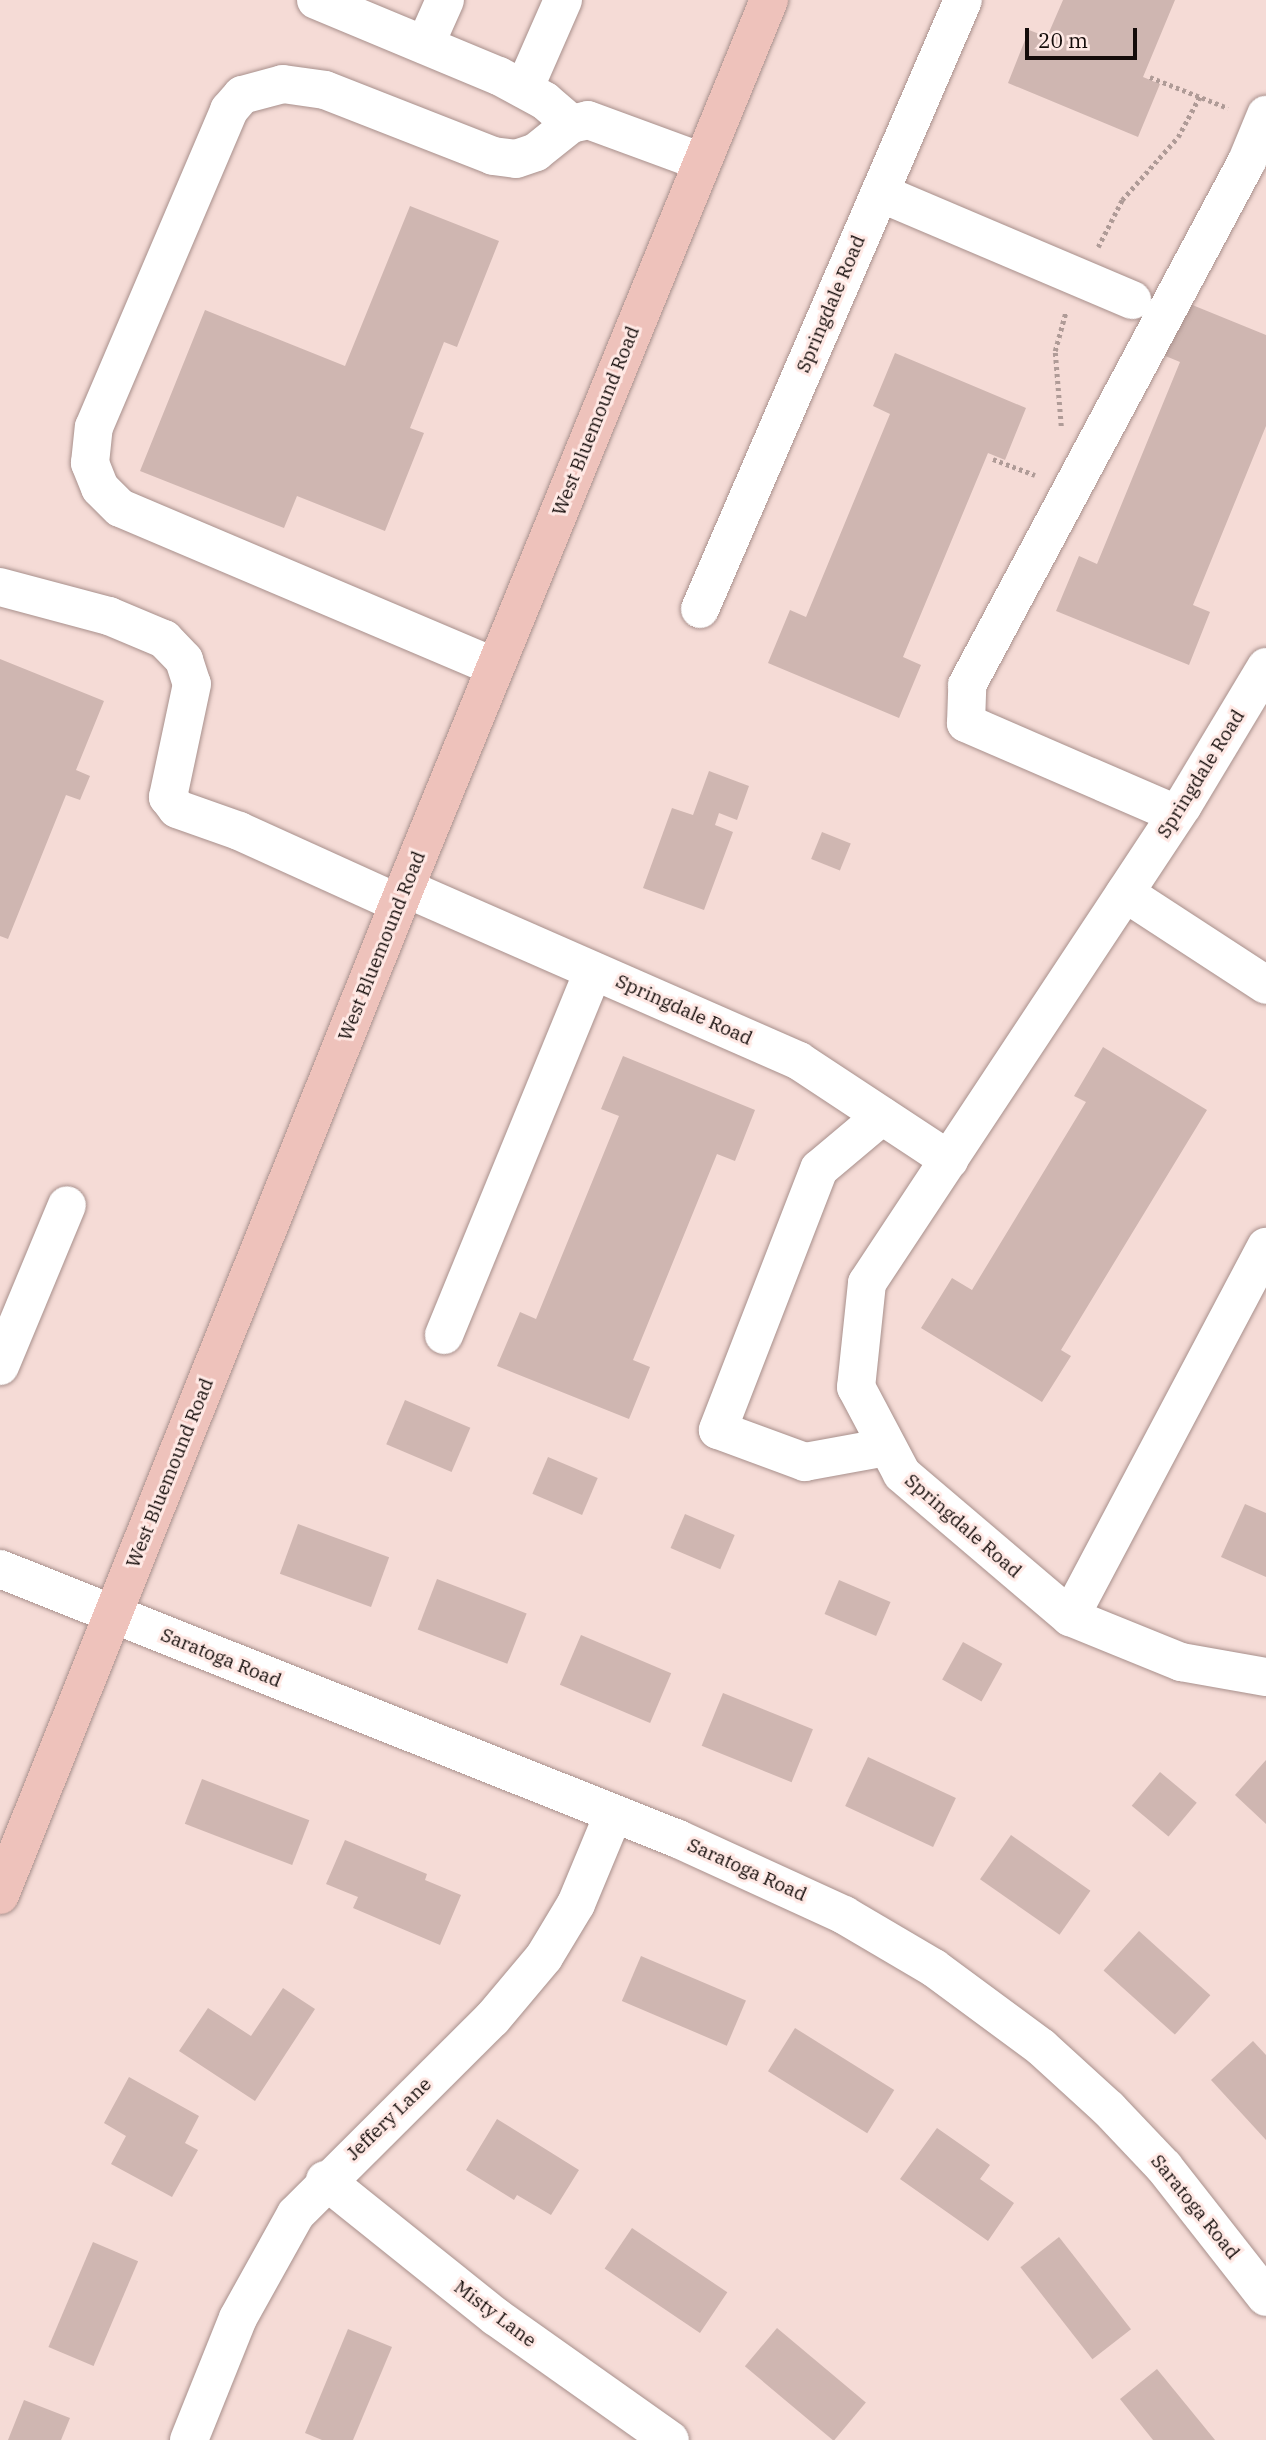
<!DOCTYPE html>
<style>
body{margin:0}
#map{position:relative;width:1266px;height:2440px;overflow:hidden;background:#f5dbd6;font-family:"IBM Plex Serif",serif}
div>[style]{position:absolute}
.building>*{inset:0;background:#cfb6b1;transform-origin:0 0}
.path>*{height:4.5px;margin-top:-2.25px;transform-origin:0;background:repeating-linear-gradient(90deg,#af9b97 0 3.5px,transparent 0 7px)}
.roads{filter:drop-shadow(0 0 2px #a8908c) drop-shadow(0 0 2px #a8908c)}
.minor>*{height:38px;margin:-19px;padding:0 19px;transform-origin:19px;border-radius:19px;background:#fff}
.major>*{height:38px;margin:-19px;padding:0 19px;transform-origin:19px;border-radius:19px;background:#eec2bb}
span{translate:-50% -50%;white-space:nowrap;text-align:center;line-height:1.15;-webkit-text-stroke:6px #ffe9e5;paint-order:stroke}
.street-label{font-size:19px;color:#140c0a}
.scale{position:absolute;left:1025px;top:28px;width:112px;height:32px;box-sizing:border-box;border:4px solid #140c0a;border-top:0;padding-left:9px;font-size:21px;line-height:24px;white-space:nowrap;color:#140c0a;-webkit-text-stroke:5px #ffe9e5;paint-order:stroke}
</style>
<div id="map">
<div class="building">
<i style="clip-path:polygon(1063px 0,1175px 0,1143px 77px,1160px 84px,1138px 137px,1008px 83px,1029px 30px,1047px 37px)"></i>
<i style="clip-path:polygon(410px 206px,499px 241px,457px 347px,444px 342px,410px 428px,424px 433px,385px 531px,297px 496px,284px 528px,140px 471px,205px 310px,345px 366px)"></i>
<i style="clip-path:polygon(1185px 302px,1266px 335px,1266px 426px,1193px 605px,1210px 612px,1189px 665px,1056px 611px,1079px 556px,1097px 564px,1180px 362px,1163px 355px)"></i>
<i style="clip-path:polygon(895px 353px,1026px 408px,1005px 460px,988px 453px,903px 657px,921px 665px,899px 718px,768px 663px,790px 610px,806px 617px,890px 414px,873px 406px)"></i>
<i style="clip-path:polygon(0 659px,104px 701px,76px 770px,90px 776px,80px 800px,66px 795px,8px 939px,0 936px)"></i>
<i style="clip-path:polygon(709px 771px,749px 786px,737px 820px,719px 813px,715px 825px,733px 832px,704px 910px,643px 888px,672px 808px,693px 815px)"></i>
<i style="left:822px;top:832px;width:31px;height:29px;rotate:22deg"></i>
<i style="clip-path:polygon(1103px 1047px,1207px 1110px,1061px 1350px,1071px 1356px,1042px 1402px,921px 1328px,952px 1278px,972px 1290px,1086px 1102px,1074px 1096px)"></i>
<i style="clip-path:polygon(623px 1056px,755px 1110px,735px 1161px,717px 1154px,633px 1360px,650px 1367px,629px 1419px,497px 1366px,520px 1312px,536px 1319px,619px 1116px,601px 1109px)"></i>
<i style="left:405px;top:1400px;width:71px;height:48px;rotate:23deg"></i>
<i style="left:548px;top:1457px;width:54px;height:40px;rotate:23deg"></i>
<i style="clip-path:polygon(1245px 1504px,1266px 1513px,1266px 1577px,1221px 1557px)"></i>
<i style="left:685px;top:1514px;width:54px;height:37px;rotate:23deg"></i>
<i style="left:298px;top:1524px;width:97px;height:53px;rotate:20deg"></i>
<i style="left:437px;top:1579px;width:96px;height:54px;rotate:21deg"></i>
<i style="left:839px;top:1580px;width:56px;height:37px;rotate:23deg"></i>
<i style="left:581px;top:1635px;width:98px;height:54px;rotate:23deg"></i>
<i style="left:963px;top:1642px;width:45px;height:43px;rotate:29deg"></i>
<i style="left:723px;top:1693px;width:97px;height:57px;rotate:22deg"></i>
<i style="left:868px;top:1757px;width:97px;height:54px;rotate:25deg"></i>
<i style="clip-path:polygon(1266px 1760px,1266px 1824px,1235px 1795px)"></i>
<i style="left:1160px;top:1772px;width:48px;height:44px;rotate:40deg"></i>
<i style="left:202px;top:1779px;width:115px;height:48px;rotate:21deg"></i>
<i style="left:1011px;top:1835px;width:97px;height:54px;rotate:35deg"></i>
<i style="clip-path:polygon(345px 1840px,427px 1874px,425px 1880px,461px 1895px,440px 1945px,353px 1908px,358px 1897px,326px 1884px)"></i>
<i style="left:1139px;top:1931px;width:96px;height:53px;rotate:42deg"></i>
<i style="left:641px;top:1956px;width:114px;height:49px;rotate:23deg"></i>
<i style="clip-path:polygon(283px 1988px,315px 2009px,255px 2101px,179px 2051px,208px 2008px,251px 2036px)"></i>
<i style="left:795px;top:2028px;width:117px;height:51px;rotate:32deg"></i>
<i style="clip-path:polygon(1253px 2041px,1266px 2055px,1266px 2140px,1211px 2080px)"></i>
<i style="clip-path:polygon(129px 2077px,199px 2116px,185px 2143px,198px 2150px,172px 2197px,111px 2164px,126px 2136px,104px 2123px)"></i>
<i style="clip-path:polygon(497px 2119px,579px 2170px,551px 2215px,517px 2195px,514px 2200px,466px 2170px)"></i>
<i style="clip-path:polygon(937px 2128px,990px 2165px,980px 2179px,1014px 2203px,988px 2241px,900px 2179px)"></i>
<i style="left:632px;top:2228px;width:115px;height:49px;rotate:34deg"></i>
<i style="left:1059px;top:2237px;width:117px;height:49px;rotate:52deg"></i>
<i style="left:93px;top:2242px;width:49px;height:114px;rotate:23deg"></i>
<i style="left:777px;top:2328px;width:116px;height:50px;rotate:40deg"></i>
<i style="clip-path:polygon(348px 2329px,392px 2347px,353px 2440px,322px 2440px,305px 2433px)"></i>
<i style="clip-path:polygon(1157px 2369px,1215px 2440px,1153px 2440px,1120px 2399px)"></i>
<i style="clip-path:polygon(24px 2400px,70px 2418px,61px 2440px,8px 2440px)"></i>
</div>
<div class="path">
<i style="left:1150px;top:77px;width:84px;rotate:21.7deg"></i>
<i style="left:1098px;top:247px;width:53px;rotate:-62.9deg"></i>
<i style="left:1122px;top:200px;width:84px;rotate:-48.4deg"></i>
<i style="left:1178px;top:137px;width:47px;rotate:-61.8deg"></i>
<i style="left:1061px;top:426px;width:75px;rotate:-94.6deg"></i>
<i style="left:1055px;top:351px;width:41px;rotate:-74.6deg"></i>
<i style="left:993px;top:459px;width:45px;rotate:20.9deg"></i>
</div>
<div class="roads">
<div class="minor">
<i style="left:316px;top:0;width:198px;rotate:22.6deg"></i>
<i style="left:499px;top:76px;width:52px;rotate:28.5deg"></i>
<i style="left:545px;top:101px;width:35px;rotate:41deg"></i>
<i style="left:425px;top:45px;width:49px;rotate:-66deg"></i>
<i style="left:524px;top:89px;width:97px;rotate:-66.3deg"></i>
<i style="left:880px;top:193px;width:274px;rotate:23deg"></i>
<i style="left:0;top:587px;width:113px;rotate:14.9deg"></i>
<i style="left:109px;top:616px;width:60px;rotate:22.7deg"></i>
<i style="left:164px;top:639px;width:29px;rotate:46deg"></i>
<i style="left:184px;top:660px;width:25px;rotate:72deg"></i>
<i style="left:192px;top:684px;width:116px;rotate:102deg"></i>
<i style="left:168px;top:797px;width:15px;rotate:53deg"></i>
<i style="left:177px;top:809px;width:66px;rotate:19.5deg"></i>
<i style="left:239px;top:831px;width:175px;rotate:24.4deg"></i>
<i style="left:700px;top:609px;width:663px;rotate:-66.64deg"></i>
<i style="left:495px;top:667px;width:407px;rotate:-157deg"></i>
<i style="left:120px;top:508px;width:28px;rotate:-135deg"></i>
<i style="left:100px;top:488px;width:27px;rotate:-112deg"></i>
<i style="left:90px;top:463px;width:36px;rotate:-84deg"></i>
<i style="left:94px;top:427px;width:345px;rotate:-66.9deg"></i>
<i style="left:229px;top:110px;width:20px;rotate:-49deg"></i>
<i style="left:242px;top:95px;width:42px;rotate:-15deg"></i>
<i style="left:283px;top:84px;width:42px;rotate:8.1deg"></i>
<i style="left:325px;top:90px;width:180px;rotate:21.4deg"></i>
<i style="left:493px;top:156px;width:23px;rotate:7deg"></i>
<i style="left:516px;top:159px;width:21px;rotate:-19deg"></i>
<i style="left:536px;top:152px;width:45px;rotate:-38.7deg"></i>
<i style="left:571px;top:124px;width:17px;rotate:-13deg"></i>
<i style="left:588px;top:120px;width:121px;rotate:20.2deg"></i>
<i style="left:1266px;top:667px;width:161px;rotate:121deg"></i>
<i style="left:1183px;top:805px;width:573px;rotate:123.47deg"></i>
<i style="left:867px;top:1283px;width:105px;rotate:96deg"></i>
<i style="left:856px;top:1387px;width:98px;rotate:62.1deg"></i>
<i style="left:902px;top:1474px;width:221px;rotate:40.4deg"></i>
<i style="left:1070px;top:1617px;width:120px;rotate:22.1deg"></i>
<i style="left:1181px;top:1662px;width:86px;rotate:10deg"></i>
<i style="left:1176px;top:814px;width:229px;rotate:-156.6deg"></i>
<i style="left:966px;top:723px;width:38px;rotate:-88deg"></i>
<i style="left:967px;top:685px;width:594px;rotate:-61.88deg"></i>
<i style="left:1247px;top:161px;width:50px;rotate:-67.6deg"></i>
<i style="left:405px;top:888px;width:430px;rotate:23.7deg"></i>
<i style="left:799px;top:1061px;width:180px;rotate:33.4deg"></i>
<i style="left:1125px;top:893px;width:168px;rotate:33.1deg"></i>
<i style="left:882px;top:1116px;width:82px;rotate:139.9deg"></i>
<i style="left:819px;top:1169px;width:280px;rotate:111.2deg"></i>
<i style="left:718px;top:1430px;width:93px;rotate:20.2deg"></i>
<i style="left:805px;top:1462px;width:83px;rotate:-10.4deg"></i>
<i style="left:444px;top:1335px;width:393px;rotate:-67.7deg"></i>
<i style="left:0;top:1366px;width:174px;rotate:-67.4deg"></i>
<i style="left:0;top:1569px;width:730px;rotate:21.71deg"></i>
<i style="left:678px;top:1839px;width:183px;rotate:24.6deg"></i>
<i style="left:844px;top:1915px;width:104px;rotate:30.5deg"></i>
<i style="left:934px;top:1968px;width:133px;rotate:36.4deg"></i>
<i style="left:1041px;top:2047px;width:92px;rotate:42.4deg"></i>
<i style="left:1109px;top:2109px;width:80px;rotate:46.5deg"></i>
<i style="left:1164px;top:2167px;width:165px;rotate:51.9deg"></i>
<i style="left:1070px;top:1617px;width:419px;rotate:-62.1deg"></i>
<i style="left:325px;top:2180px;width:219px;rotate:38.7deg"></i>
<i style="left:496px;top:2317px;width:213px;rotate:35.3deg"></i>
<i style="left:189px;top:2440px;width:131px;rotate:-68.1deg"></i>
<i style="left:238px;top:2318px;width:119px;rotate:-60.9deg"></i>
<i style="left:296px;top:2214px;width:276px;rotate:-44.9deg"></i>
<i style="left:492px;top:2019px;width:81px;rotate:-50deg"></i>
<i style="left:544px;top:1957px;width:62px;rotate:-58.9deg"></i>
<i style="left:576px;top:1904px;width:96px;rotate:-67.4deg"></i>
</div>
<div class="major">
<i style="left:0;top:1895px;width:1085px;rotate:-68.09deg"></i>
<i style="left:405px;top:888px;width:960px;rotate:-67.71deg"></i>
</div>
</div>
<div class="street-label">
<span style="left:831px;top:304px;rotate:-67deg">Springdale Road</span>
<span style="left:596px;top:421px;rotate:-68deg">West Bluemound Road</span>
<span style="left:1201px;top:774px;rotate:-58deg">Springdale Road</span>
<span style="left:382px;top:946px;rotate:-68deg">West Bluemound Road</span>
<span style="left:684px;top:1010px;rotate:24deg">Springdale Road</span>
<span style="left:170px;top:1473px;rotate:-68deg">West Bluemound Road</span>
<span style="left:963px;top:1526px;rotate:41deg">Springdale Road</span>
<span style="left:221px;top:1658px;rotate:22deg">Saratoga Road</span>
<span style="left:747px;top:1870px;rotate:24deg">Saratoga Road</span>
<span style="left:389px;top:2119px;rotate:-44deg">Jeffery Lane</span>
<span style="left:1195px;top:2207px;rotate:51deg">Saratoga Road</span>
<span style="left:495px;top:2314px;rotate:37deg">Misty Lane</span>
</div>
<div class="scale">20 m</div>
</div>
